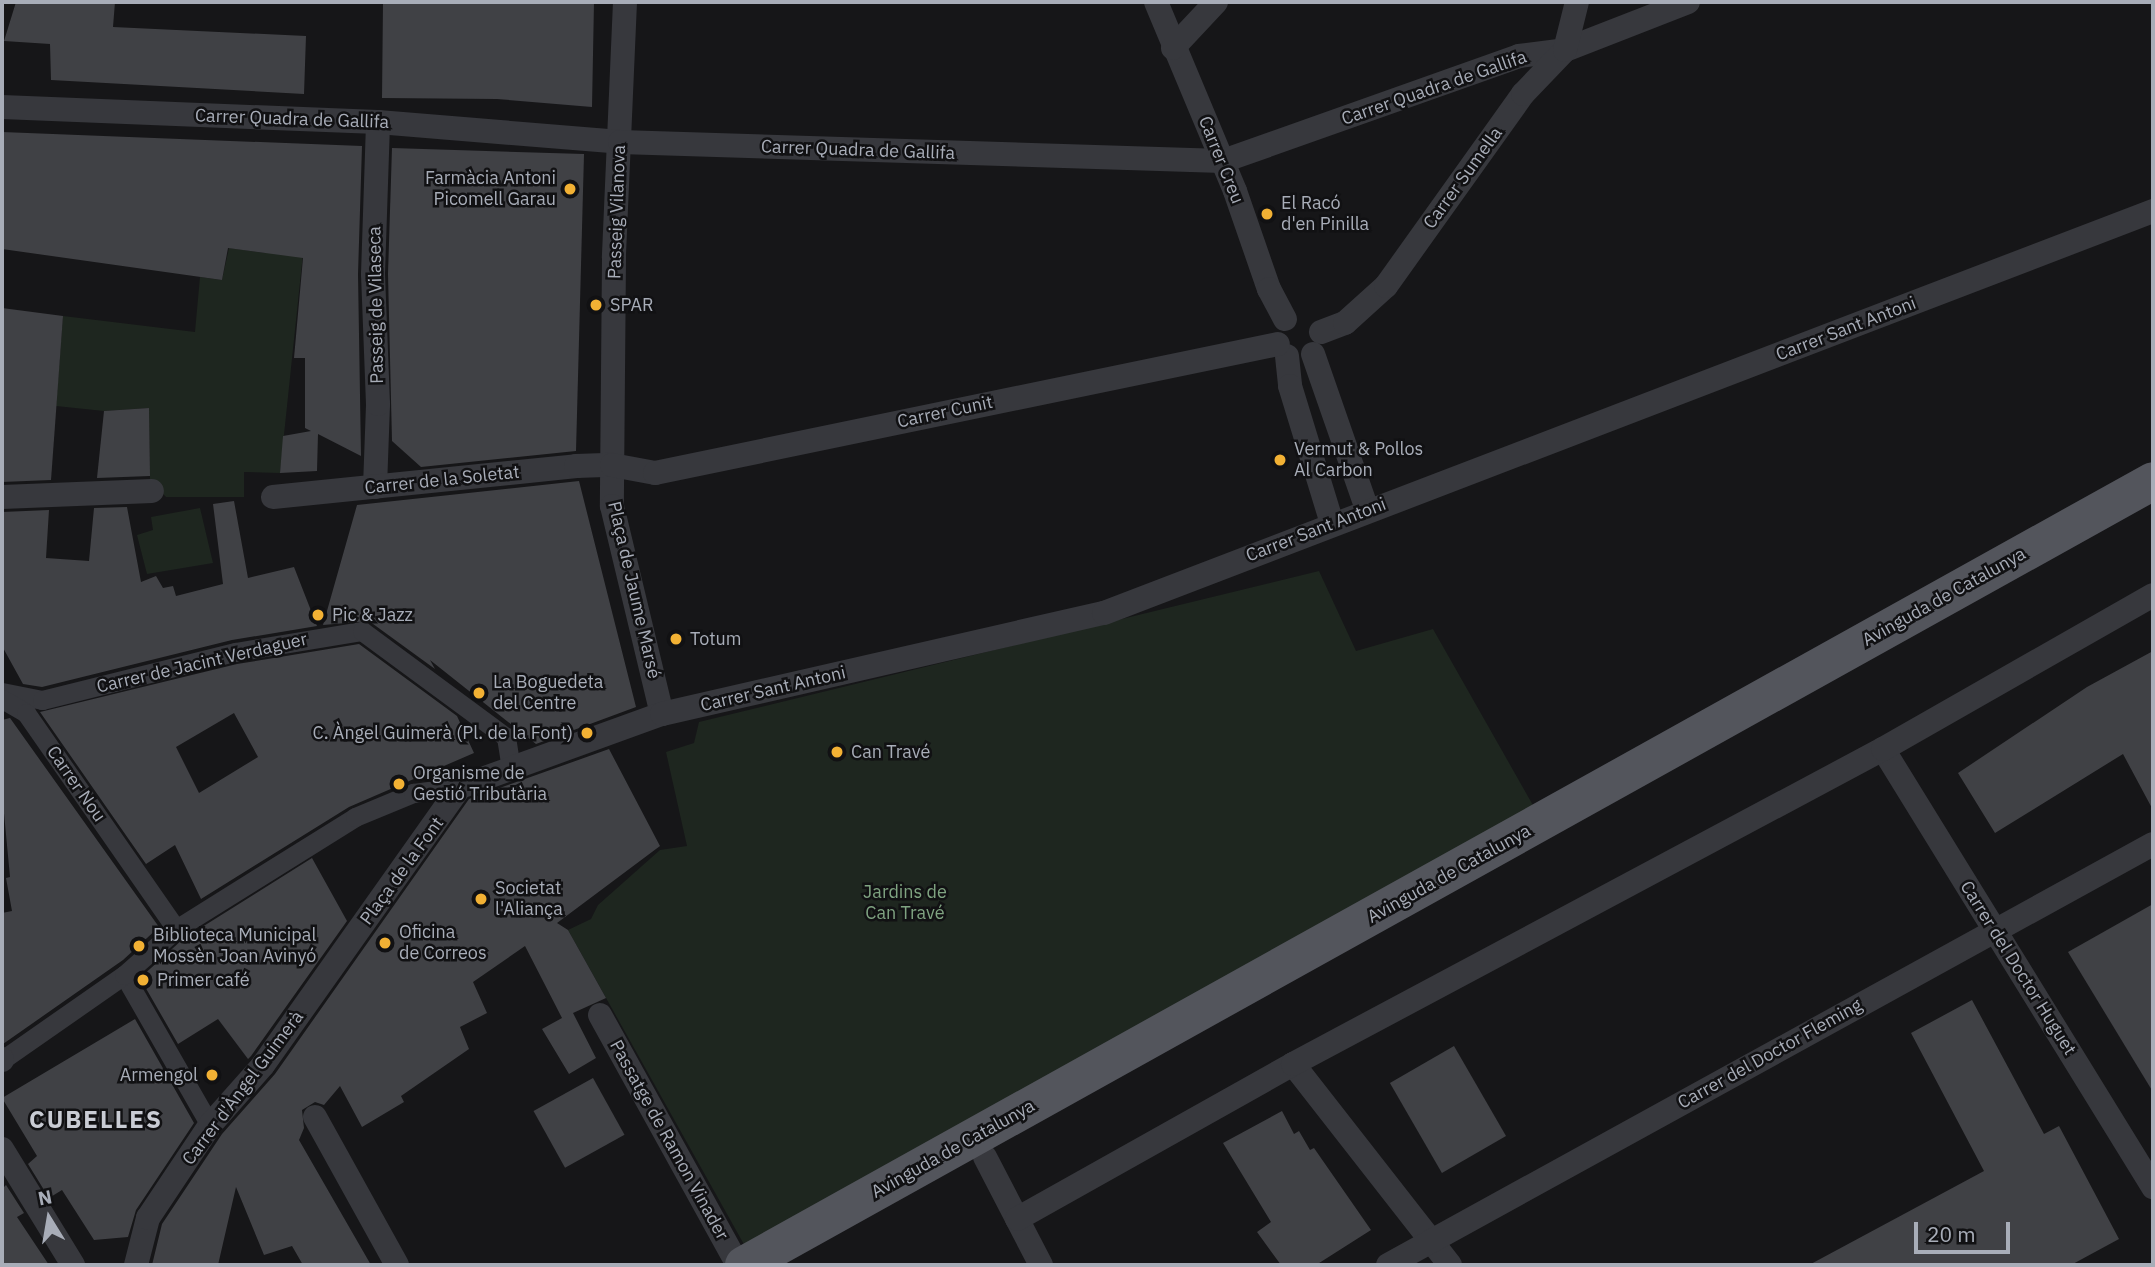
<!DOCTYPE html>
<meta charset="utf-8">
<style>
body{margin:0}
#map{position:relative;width:2155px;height:1267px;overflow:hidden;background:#161618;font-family:"IBM Plex Sans",sans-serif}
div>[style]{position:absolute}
.green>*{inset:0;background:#1e261f}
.building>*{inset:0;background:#404145;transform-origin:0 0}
.pedestrian>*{height:19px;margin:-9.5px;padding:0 9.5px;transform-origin:9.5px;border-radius:9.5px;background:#37383d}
.minor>*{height:24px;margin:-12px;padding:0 12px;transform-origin:12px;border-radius:12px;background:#37383d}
.primary>*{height:38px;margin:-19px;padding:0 19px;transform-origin:19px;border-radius:19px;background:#53555c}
.dots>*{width:19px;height:19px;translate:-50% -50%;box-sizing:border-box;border:4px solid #111113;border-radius:50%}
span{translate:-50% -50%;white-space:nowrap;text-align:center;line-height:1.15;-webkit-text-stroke:5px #111113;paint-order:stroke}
.street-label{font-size:18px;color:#a8adb8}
.poi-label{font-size:18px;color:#a8adb8}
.right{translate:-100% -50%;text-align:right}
.left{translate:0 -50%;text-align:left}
.park-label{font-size:18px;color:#7fa381}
.district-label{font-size:24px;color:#c9ccd4;font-weight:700;letter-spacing:2px}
.frame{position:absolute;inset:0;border:4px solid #a8adb8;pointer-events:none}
.north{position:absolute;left:14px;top:1183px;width:70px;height:70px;-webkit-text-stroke:5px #111113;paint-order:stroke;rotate:349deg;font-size:19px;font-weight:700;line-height:28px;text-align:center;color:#a8adb8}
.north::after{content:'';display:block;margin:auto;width:24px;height:32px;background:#a8adb8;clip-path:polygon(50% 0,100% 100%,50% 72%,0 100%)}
.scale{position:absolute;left:1914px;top:1222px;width:96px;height:32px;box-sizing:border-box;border:4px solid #a8adb8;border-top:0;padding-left:9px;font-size:21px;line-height:24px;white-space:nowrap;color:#a8adb8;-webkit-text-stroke:5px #111113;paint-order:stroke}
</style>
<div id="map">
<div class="green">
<i style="clip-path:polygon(306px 225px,280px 473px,244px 472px,244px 497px,166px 497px,150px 480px,149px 408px,104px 411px,56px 406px,63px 316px,195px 332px,200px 277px,222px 280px,229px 248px,265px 253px)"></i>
<i style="clip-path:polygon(200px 508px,213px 563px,147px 574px,137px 535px,153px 530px,151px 517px)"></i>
<i style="clip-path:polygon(1319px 571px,1356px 651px,1433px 629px,1534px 807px,746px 1248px,568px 930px,591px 919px,598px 905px,660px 850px,687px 846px,666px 752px,694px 743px,699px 722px)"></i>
</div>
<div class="building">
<i style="clip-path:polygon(16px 2px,115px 2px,113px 27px,306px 36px,304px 94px,51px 80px,50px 44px,4px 41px)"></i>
<i style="clip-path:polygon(383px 2px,594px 2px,592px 107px,497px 99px,382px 98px)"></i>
<i style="clip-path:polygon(2px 132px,362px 146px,358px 274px,361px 456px,318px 434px,317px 471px,280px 473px,283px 436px,311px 431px,305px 428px,305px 358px,294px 358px,303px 258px,228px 248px,222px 280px,2px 249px)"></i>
<i style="clip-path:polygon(392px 148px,584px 154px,576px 451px,421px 467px,392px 441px,388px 274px)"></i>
<i style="clip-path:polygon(2px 308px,63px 316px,51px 480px,2px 482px)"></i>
<i style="clip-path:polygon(149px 408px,150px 476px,97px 478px,104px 411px)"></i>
<i style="clip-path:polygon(579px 481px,636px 707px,536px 744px,430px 660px,435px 669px,369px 621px,323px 625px,357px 505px)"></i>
<i style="clip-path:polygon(234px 501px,248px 578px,294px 567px,317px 626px,232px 640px,42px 687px,23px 684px,2px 646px,2px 512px,49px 510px,46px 558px,89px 561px,94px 508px,127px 507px,141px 582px,156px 576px,163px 588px,173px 586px,176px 596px,223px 584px,213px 504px)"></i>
<i style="clip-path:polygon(evenodd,359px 644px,457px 716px,474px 753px,349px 807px,201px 899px,175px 845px,146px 864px,40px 712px,237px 664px,359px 644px,234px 713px,258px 757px,199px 793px,176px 747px,234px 713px)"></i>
<i style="clip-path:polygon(2153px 651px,2153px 810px,2123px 754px,1995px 833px,1958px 773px,2087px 687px)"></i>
<i style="clip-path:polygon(10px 718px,159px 927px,123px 960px,3px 1044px,2px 913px,12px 911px,6px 878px,10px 877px,2px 792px,2px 720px)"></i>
<i style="clip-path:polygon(609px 749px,660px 846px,557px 923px,568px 930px,606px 998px,573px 1013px,596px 1058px,569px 1074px,542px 1029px,562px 1018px,525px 946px,473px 982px,487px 1013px,460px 1027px,469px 1049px,401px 1096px,404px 1102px,362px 1127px,340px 1086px,324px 1105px,315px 1102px,302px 1110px,304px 1128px,299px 1140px,371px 1265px,303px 1265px,292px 1246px,264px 1255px,236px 1187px,218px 1265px,152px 1265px,162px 1224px,222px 1134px,275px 1074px,469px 799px)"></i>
<i style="clip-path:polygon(312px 858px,347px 921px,251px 1056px,248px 1059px,218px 1019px,178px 1044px,140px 978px,183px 939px)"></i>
<i style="clip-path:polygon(2153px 904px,2153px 1092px,2068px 952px)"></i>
<i style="clip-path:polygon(1972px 1000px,2044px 1134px,2059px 1126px,2119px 1239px,2071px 1265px,1809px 1265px,1984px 1171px,1911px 1033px)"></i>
<i style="clip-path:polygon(135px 1019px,194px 1123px,136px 1210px,128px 1237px,94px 1240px,62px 1190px,49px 1198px,28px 1164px,37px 1156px,2px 1098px)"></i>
<i style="left:1454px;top:1046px;width:104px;height:74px;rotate:60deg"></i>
<i style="left:593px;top:1078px;width:65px;height:68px;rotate:61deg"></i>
<i style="clip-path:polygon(1282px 1111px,1294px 1134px,1299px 1131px,1310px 1150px,1314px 1148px,1371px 1230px,1316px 1265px,1281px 1265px,1257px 1232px,1271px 1222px,1223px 1143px)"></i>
<i style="clip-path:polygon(6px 1185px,24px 1213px,17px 1217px,49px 1265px,2px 1265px,2px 1189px)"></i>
</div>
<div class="pedestrian">
<i style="left:2px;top:692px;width:41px;rotate:11.3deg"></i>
<i style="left:42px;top:700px;width:199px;rotate:-14deg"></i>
<i style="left:235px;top:652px;width:129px;rotate:-9.4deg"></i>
<i style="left:362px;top:631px;width:179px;rotate:36.4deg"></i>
<i style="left:506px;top:737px;width:31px;rotate:81deg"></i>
<i style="left:2px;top:699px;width:28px;rotate:30deg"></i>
<i style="left:26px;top:713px;width:263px;rotate:55.2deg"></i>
<i style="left:124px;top:975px;width:173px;rotate:60.2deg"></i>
<i style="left:2px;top:1060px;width:149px;rotate:-34.9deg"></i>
<i style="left:124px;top:975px;width:69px;rotate:-41.5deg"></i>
<i style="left:176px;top:929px;width:211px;rotate:-32deg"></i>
<i style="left:355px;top:817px;width:63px;rotate:-22.5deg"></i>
<i style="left:413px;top:793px;width:47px;rotate:-7.3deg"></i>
</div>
<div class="minor">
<i style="left:625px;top:2px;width:256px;rotate:92.5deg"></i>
<i style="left:614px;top:258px;width:248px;rotate:90.5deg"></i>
<i style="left:612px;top:506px;width:214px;rotate:76.5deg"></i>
<i style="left:1156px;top:2px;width:205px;rotate:67.3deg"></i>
<i style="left:1235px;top:191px;width:104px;rotate:70.9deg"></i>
<i style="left:1269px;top:289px;width:34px;rotate:62deg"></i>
<i style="left:1173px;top:48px;width:63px;rotate:-46.9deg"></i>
<i style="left:2px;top:107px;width:376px;rotate:2.3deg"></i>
<i style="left:378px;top:122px;width:243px;rotate:4.7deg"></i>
<i style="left:620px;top:142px;width:603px;rotate:1.8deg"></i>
<i style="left:1223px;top:161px;width:314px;rotate:-19.5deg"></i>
<i style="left:1519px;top:56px;width:46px;rotate:-7.4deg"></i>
<i style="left:1565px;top:50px;width:132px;rotate:-21.3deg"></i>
<i style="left:1321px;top:332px;width:26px;rotate:-21deg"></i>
<i style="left:1345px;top:323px;width:55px;rotate:-42.1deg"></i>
<i style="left:1386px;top:286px;width:236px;rotate:-54.5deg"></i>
<i style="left:1523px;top:94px;width:61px;rotate:-46.3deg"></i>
<i style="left:1565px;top:50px;width:49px;rotate:-76deg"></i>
<i style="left:1313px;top:354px;width:164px;rotate:70.8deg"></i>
<i style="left:1287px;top:356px;width:30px;rotate:84deg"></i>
<i style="left:1290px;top:386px;width:143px;rotate:73deg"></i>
<i style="left:375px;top:487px;width:83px;rotate:-87.9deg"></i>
<i style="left:378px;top:404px;width:130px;rotate:-92.2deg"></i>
<i style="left:373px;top:274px;width:152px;rotate:-88.1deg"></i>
<i style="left:2px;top:497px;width:150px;rotate:-2.3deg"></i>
<i style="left:273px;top:497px;width:305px;rotate:-5.8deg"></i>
<i style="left:576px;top:466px;width:36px;rotate:-2deg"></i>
<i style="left:612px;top:465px;width:44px;rotate:10.5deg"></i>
<i style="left:655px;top:473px;width:636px;rotate:-11.7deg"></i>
<i style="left:1883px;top:749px;width:515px;rotate:58.35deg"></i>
<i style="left:600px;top:1015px;width:286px;rotate:61.1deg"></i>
<i style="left:2px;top:1059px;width:1px;rotate:90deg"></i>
<i style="left:1293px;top:1064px;width:255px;rotate:52deg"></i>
<i style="left:315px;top:1117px;width:169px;rotate:61deg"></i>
<i style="left:2px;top:1149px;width:136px;rotate:58.5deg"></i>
<i style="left:985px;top:1157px;width:122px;rotate:62.6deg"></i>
<i style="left:1017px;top:1219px;width:317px;rotate:-29.3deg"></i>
<i style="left:1293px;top:1064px;width:669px;rotate:-28.1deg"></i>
<i style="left:1883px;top:749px;width:311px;rotate:-29.7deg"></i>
<i style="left:136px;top:1265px;width:49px;rotate:-75.7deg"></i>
<i style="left:148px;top:1218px;width:112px;rotate:-56.3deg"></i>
<i style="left:210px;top:1125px;width:80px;rotate:-48.5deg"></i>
<i style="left:263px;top:1065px;width:341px;rotate:-54.7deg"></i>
<i style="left:460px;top:787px;width:215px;rotate:-19.9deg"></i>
<i style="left:662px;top:714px;width:453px;rotate:-12.9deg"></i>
<i style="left:1104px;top:613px;width:1123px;rotate:-20.97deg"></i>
<i style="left:1388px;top:1265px;width:873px;rotate:-28.83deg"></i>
</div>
<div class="primary">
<i style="left:744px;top:1265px;width:1612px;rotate:-29.09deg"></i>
</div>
<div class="dots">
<i style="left:570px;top:189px;background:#f2b134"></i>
<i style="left:1267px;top:214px;background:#f2b134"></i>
<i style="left:596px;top:305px;background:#f2b134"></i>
<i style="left:1280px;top:460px;background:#f2b134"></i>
<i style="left:318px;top:615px;background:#f2b134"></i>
<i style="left:676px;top:639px;background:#f2b134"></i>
<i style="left:479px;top:693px;background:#f2b134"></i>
<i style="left:587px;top:733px;background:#f2b134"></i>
<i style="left:837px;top:752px;background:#f2b134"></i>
<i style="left:399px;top:784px;background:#f2b134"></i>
<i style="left:481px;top:899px;background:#f2b134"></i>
<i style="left:385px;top:943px;background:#f2b134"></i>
<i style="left:139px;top:946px;background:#f2b134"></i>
<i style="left:143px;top:980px;background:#f2b134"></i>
<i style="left:212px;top:1075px;background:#f2b134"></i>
</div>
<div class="street-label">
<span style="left:1434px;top:88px;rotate:-19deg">Carrer Quadra de Gallifa</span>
<span style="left:292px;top:119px;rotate:2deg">Carrer Quadra de Gallifa</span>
<span style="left:858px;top:150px;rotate:2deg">Carrer Quadra de Gallifa</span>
<span style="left:1221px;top:160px;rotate:68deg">Carrer Creu</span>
<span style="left:1463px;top:178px;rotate:-54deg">Carrer Sumella</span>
<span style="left:617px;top:212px;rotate:-88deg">Passeig Vilanova</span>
<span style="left:376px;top:305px;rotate:-91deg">Passeig de Vilaseca</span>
<span style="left:1846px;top:329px;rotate:-21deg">Carrer Sant Antoni</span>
<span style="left:945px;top:412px;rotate:-12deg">Carrer Cunit</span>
<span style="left:442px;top:480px;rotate:-6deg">Carrer de la Soletat</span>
<span style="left:1316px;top:530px;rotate:-21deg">Carrer Sant Antoni</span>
<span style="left:634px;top:590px;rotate:77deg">Plaça de Jaume Marsé</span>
<span style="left:1944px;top:597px;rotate:-29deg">Avinguda de Catalunya</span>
<span style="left:202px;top:663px;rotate:-13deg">Carrer de Jacint Verdaguer</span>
<span style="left:773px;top:689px;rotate:-13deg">Carrer Sant Antoni</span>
<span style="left:76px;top:784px;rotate:55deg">Carrer Nou</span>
<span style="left:402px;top:871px;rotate:-54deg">Plaça de la Font</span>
<span style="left:1449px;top:874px;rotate:-29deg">Avinguda de Catalunya</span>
<span style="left:2018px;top:968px;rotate:58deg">Carrer del Doctor Huguet</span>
<span style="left:1770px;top:1054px;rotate:-29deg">Carrer del Doctor Fleming</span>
<span style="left:243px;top:1088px;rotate:-53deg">Carrer d'Àngel Guimerà</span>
<span style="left:669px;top:1140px;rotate:61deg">Passatge de Ramon Vinader</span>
<span style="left:953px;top:1149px;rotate:-29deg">Avinguda de Catalunya</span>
</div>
<div class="poi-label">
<span class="right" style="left:556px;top:189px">Farmàcia Antoni<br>Picomell Garau</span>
<span class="left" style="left:1281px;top:214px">El Racó<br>d'en Pinilla</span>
<span class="left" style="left:610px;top:305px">SPAR</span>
<span class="left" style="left:1294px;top:460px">Vermut &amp; Pollos<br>Al Carbon</span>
<span class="left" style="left:332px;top:615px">Pic &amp; Jazz</span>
<span class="left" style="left:690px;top:639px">Totum</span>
<span class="left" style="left:493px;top:693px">La Boguedeta<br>del Centre</span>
<span class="right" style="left:573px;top:733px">C. Àngel Guimerà (Pl. de la Font)</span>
<span class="left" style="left:851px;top:752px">Can Travé</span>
<span class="left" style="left:413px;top:784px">Organisme de<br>Gestió Tributària</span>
<span class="left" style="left:495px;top:899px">Societat<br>l'Aliança</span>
<span class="left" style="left:399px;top:943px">Oficina<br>de Correos</span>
<span class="left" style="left:153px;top:946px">Biblioteca Municipal<br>Mossèn Joan Avinyó</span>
<span class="left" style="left:157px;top:980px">Primer café</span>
<span class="right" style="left:198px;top:1075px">Armengol</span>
</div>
<div class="park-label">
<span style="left:905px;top:903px">Jardins de<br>Can Travé</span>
</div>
<div class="district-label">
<span style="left:96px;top:1120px">CUBELLES</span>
</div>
<div class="frame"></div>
<div class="north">N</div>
<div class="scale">20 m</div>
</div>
